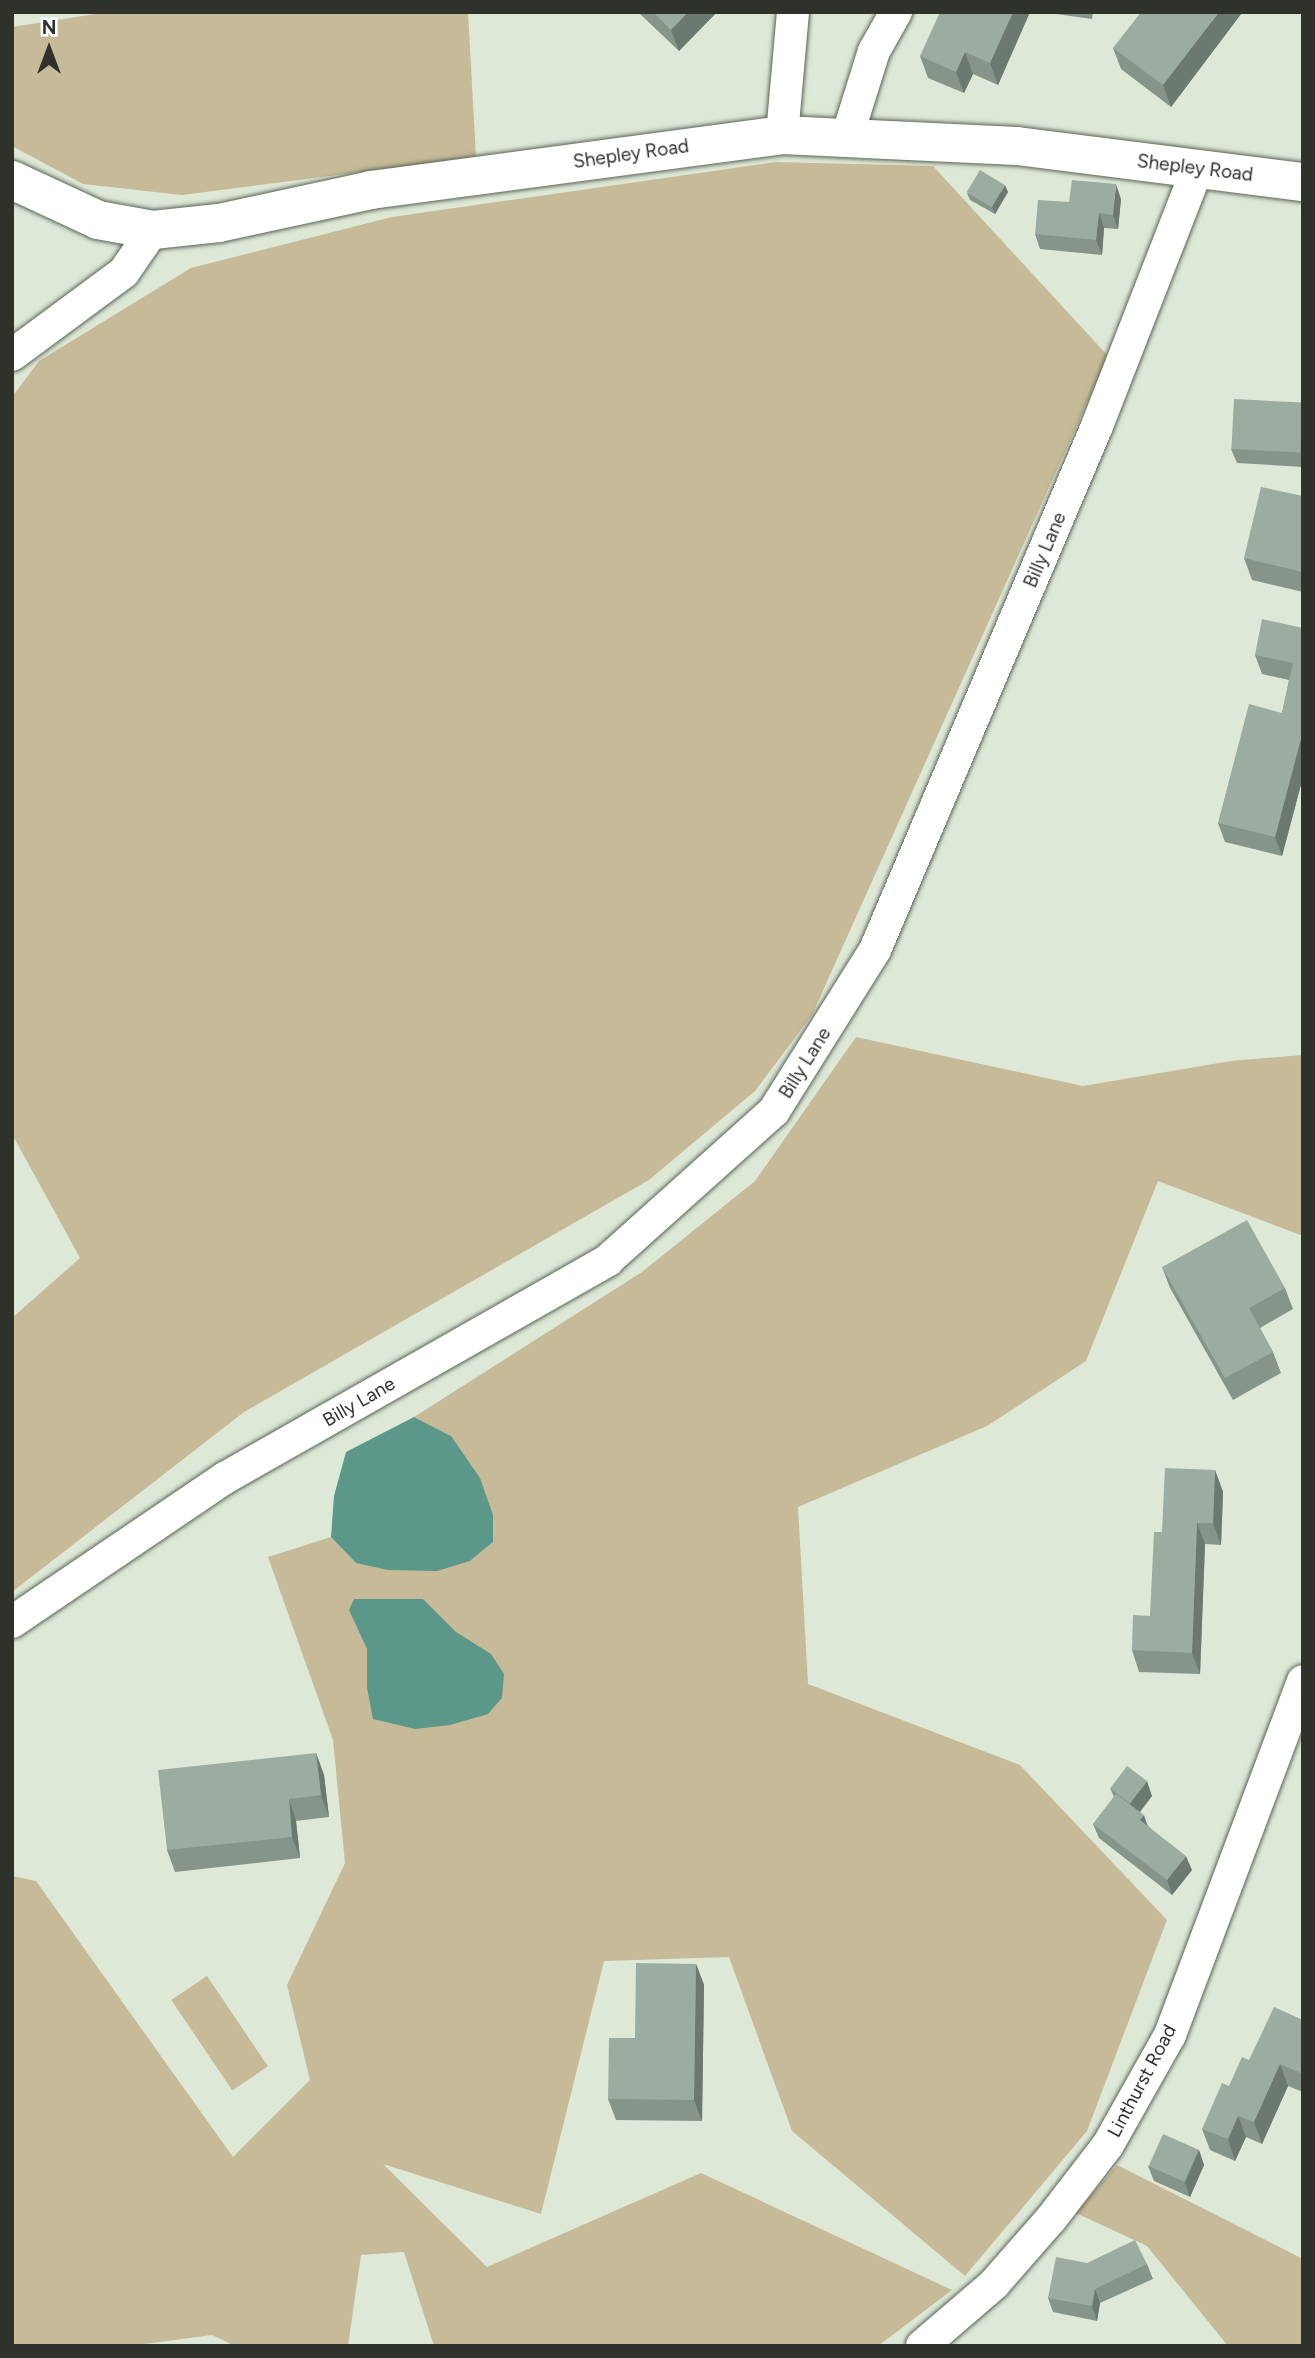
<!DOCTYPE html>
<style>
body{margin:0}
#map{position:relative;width:1315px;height:2358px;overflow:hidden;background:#dee8d7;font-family:Figtree,sans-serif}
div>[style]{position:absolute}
.green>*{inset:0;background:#c7ba98;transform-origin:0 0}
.water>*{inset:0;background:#5b9889}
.roads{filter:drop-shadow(0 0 2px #5b6455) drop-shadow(0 0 2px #5b6455)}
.minor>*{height:32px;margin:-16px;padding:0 16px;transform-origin:16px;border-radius:16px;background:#fff}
.tertiary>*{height:38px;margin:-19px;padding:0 19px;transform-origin:19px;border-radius:19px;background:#fff}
.wall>*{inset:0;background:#85958a}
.shaded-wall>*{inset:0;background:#6c7971}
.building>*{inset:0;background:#9bada1;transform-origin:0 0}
span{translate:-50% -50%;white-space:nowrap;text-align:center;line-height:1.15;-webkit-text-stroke:5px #fff;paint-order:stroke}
.street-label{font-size:19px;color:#2e322b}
.frame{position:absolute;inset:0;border:14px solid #2e322b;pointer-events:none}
.north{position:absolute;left:14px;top:14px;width:70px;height:70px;-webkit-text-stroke:5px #fff;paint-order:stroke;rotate:0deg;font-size:19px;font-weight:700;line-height:28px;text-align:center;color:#2e322b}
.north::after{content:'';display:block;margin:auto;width:24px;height:32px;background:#2e322b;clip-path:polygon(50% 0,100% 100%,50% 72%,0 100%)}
</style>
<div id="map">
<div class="green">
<i style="clip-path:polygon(108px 12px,468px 12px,476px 157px,182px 195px,83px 184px,12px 146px,12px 27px)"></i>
<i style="clip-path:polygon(776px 162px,933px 166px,1108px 356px,812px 1015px,755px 1091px,649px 1180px,244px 1412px,12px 1592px,12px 1318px,80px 1258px,12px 1134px,12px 397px,39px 361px,191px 268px,392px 217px)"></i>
<i style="clip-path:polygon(856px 1037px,1083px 1086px,1231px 1061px,1303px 1055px,1303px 1236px,1158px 1181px,1086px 1361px,987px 1426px,798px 1507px,808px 1684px,1020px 1765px,1167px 1920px,1087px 2131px,965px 2276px,792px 2131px,729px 1957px,604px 1961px,541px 2214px,383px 2164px,487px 2267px,701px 2173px,952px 2290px,878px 2346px,434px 2346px,404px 2252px,361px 2255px,348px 2346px,235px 2346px,212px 2335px,130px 2346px,12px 2346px,12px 1876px,36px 1881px,233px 2157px,310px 2080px,287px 1985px,345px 1863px,333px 1740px,268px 1557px,331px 1537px,356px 1563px,470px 1561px,493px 1542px,493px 1515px,451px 1436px,414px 1417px,642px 1272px,755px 1181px)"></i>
<i style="left:207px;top:1976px;width:109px;height:43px;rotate:56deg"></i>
<i style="clip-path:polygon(1117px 2165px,1303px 2259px,1303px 2346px,1228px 2346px,1147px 2246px,1076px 2213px)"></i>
</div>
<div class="water">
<i style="clip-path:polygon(414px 1417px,451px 1436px,480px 1478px,493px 1515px,493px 1542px,470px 1561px,437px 1571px,388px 1570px,356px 1563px,331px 1537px,334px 1496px,346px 1452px)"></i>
<i style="clip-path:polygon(354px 1599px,423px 1599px,456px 1632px,491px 1654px,504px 1674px,502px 1698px,488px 1714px,450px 1725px,415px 1729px,373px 1719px,367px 1688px,367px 1649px,349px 1610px)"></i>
</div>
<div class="roads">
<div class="minor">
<i style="left:782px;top:135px;width:123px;rotate:-84.9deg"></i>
<i style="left:847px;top:137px;width:90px;rotate:-72.6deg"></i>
<i style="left:874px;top:51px;width:45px;rotate:-60.6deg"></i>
<i style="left:12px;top:355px;width:139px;rotate:-36.5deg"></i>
<i style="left:124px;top:272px;width:51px;rotate:-55.4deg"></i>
<i style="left:12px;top:1622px;width:257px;rotate:-34.1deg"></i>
<i style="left:225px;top:1478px;width:441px;rotate:-29.6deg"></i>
<i style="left:608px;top:1260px;width:223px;rotate:-41.9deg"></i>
<i style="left:774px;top:1111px;width:190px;rotate:-57.9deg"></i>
<i style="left:875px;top:950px;width:569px;rotate:-67.04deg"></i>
<i style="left:1097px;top:426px;width:276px;rotate:-68.7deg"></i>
<i style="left:922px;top:2346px;width:95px;rotate:-40.7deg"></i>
<i style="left:994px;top:2284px;width:86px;rotate:-48.8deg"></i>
<i style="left:1051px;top:2219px;width:93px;rotate:-52.4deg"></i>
<i style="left:1108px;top:2145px;width:126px;rotate:-60.6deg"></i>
<i style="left:1170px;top:2035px;width:378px;rotate:-69.4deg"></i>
</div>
<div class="tertiary">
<i style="left:12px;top:180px;width:95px;rotate:24.9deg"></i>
<i style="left:98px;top:220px;width:56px;rotate:10.3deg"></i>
<i style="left:153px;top:230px;width:66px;rotate:-6.1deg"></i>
<i style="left:219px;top:223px;width:156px;rotate:-12.2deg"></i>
<i style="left:371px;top:190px;width:415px;rotate:-7.6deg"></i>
<i style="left:782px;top:135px;width:235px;rotate:2.7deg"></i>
<i style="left:1017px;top:146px;width:288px;rotate:7.2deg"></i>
</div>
</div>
<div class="wall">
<i style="clip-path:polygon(638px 12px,717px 12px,679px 51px)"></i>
<i style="clip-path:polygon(1030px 12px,998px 85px,973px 74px,964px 93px,928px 78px,920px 56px)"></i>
<i style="clip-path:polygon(1056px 12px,1093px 12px,1092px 19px,1056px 14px)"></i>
<i style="clip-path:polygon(1241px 14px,1171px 107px,1121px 69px,1113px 48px)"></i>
<i style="clip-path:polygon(1008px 192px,995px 214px,970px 200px,967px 193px)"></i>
<i style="clip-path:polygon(1121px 199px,1118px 229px,1104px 228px,1102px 255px,1040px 249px,1035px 234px,1069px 202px)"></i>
<i style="clip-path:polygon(1303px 403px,1303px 467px,1237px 463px,1231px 449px)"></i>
<i style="clip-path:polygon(1303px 496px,1303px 592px,1252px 580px,1244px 558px)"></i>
<i style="clip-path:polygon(1303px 628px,1303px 777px,1282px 856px,1225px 842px,1218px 823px,1282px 713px,1289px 680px,1262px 674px,1255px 655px)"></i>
<i style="clip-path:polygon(1162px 1267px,1285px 1288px,1293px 1309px,1260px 1328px,1273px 1352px,1281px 1373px,1233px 1400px,1170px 1288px)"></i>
<i style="clip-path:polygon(1215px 1470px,1223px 1492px,1221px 1545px,1205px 1544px,1200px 1674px,1139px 1672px,1132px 1650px,1150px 1616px,1162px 1532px)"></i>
<i style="clip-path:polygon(316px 1753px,324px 1775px,329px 1817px,296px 1821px,300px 1858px,175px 1872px,167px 1850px)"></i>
<i style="clip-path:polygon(1110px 1788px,1152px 1796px,1140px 1812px,1148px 1826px,1192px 1870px,1172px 1895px,1099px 1838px,1093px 1824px,1114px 1797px)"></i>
<i style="clip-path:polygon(696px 1964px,704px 1985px,702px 2121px,616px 2120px,608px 2099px,635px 2038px)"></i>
<i style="clip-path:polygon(1303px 2020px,1303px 2092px,1288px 2086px,1262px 2144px,1246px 2137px,1235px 2161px,1210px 2150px,1202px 2129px,1229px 2086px,1249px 2060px)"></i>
<i style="clip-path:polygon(1199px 2150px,1204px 2165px,1190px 2197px,1154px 2181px,1148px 2166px)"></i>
<i style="clip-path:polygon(1087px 2263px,1147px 2264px,1153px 2279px,1100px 2303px,1097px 2321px,1053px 2312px,1048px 2298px)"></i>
</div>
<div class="shaded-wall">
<i style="clip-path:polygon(688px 12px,717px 12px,679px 51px,671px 30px)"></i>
<i style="clip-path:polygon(1013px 12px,1030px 12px,998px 85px,990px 63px)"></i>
<i style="clip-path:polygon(1219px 12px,1241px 12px,1241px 14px,1171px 107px,1163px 85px)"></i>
<i style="clip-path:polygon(965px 52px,973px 74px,964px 93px,956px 72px)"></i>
<i style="clip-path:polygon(1116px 184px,1121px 199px,1118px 229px,1113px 215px)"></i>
<i style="clip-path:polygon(1005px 185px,1008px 192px,995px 214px,992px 207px)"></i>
<i style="clip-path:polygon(1099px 213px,1104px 228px,1102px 255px,1096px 240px)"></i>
<i style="clip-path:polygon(1303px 731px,1303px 777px,1282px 856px,1275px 837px)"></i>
<i style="clip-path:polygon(1215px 1470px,1223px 1492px,1221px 1545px,1213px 1523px)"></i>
<i style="clip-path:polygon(1197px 1523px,1205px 1544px,1200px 1674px,1192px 1653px)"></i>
<i style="clip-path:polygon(316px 1753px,324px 1775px,329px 1817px,321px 1795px)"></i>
<i style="clip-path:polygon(1147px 1781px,1152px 1796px,1135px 1818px,1130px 1803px)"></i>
<i style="clip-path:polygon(289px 1799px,296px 1821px,300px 1858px,292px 1837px)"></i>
<i style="clip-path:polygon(1144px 1815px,1149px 1830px,1140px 1820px)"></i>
<i style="clip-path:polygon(1186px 1856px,1192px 1870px,1172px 1895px,1167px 1880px)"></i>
<i style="clip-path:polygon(696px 1964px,704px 1985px,702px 2121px,694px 2100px)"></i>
<i style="clip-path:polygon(1280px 2064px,1288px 2086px,1262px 2144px,1254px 2122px)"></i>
<i style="clip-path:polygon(1238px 2116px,1246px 2137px,1235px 2161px,1228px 2139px)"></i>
<i style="clip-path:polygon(1199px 2150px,1204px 2165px,1190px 2197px,1185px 2183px)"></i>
<i style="clip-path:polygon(1095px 2289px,1100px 2303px,1097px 2321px,1092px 2306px)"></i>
</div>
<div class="building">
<i style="clip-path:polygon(653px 12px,688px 12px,671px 30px)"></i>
<i style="clip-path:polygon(940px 12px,1013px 12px,990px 63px,965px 52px,956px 72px,920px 56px)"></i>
<i style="clip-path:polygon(1141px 12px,1219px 12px,1163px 85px,1113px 48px)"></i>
<i style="left:980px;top:170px;width:29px;height:26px;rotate:31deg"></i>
<i style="clip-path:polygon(1072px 180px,1116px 184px,1113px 215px,1099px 213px,1096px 240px,1035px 234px,1038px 200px,1069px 202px)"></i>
<i style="left:1234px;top:399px;width:69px;height:50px;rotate:3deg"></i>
<i style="clip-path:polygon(1261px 487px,1303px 496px,1303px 572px,1244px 558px)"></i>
<i style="clip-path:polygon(1262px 619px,1303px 628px,1303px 731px,1275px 837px,1218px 823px,1249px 704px,1282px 713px,1293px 663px,1255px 655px)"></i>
<i style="clip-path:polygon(1247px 1220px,1285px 1288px,1249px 1308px,1273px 1352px,1225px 1378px,1162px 1267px)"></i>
<i style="clip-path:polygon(1165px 1468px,1215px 1470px,1213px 1523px,1197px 1523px,1192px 1653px,1132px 1650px,1133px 1615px,1150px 1616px,1154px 1532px,1162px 1532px)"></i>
<i style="clip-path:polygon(316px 1753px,321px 1795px,289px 1799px,292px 1837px,167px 1850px,158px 1770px)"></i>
<i style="left:1127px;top:1766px;width:25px;height:28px;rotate:37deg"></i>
<i style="clip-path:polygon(1116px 1794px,1144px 1815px,1140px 1820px,1186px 1856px,1167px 1880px,1093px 1824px)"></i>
<i style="clip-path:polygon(636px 1963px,696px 1964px,694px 2100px,608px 2099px,609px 2038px,635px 2038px)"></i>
<i style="clip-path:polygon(1274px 2007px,1303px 2020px,1303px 2074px,1280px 2064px,1254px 2122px,1238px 2116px,1228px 2139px,1202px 2129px,1222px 2083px,1229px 2086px,1242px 2057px,1249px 2060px)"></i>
<i style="left:1163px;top:2134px;width:39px;height:35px;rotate:24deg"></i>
<i style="clip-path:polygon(1135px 2240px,1147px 2264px,1095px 2289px,1092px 2306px,1048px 2298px,1056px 2257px,1087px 2263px)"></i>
</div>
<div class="street-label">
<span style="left:631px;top:154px;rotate:-8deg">Shepley Road</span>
<span style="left:1195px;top:168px;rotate:7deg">Shepley Road</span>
<span style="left:1045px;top:550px;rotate:-67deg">Billy Lane</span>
<span style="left:805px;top:1063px;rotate:-58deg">Billy Lane</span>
<span style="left:359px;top:1402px;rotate:-30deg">Billy Lane</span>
<span style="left:1142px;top:2081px;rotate:-62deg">Linthurst Road</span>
</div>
<div class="frame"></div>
<div class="north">N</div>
</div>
